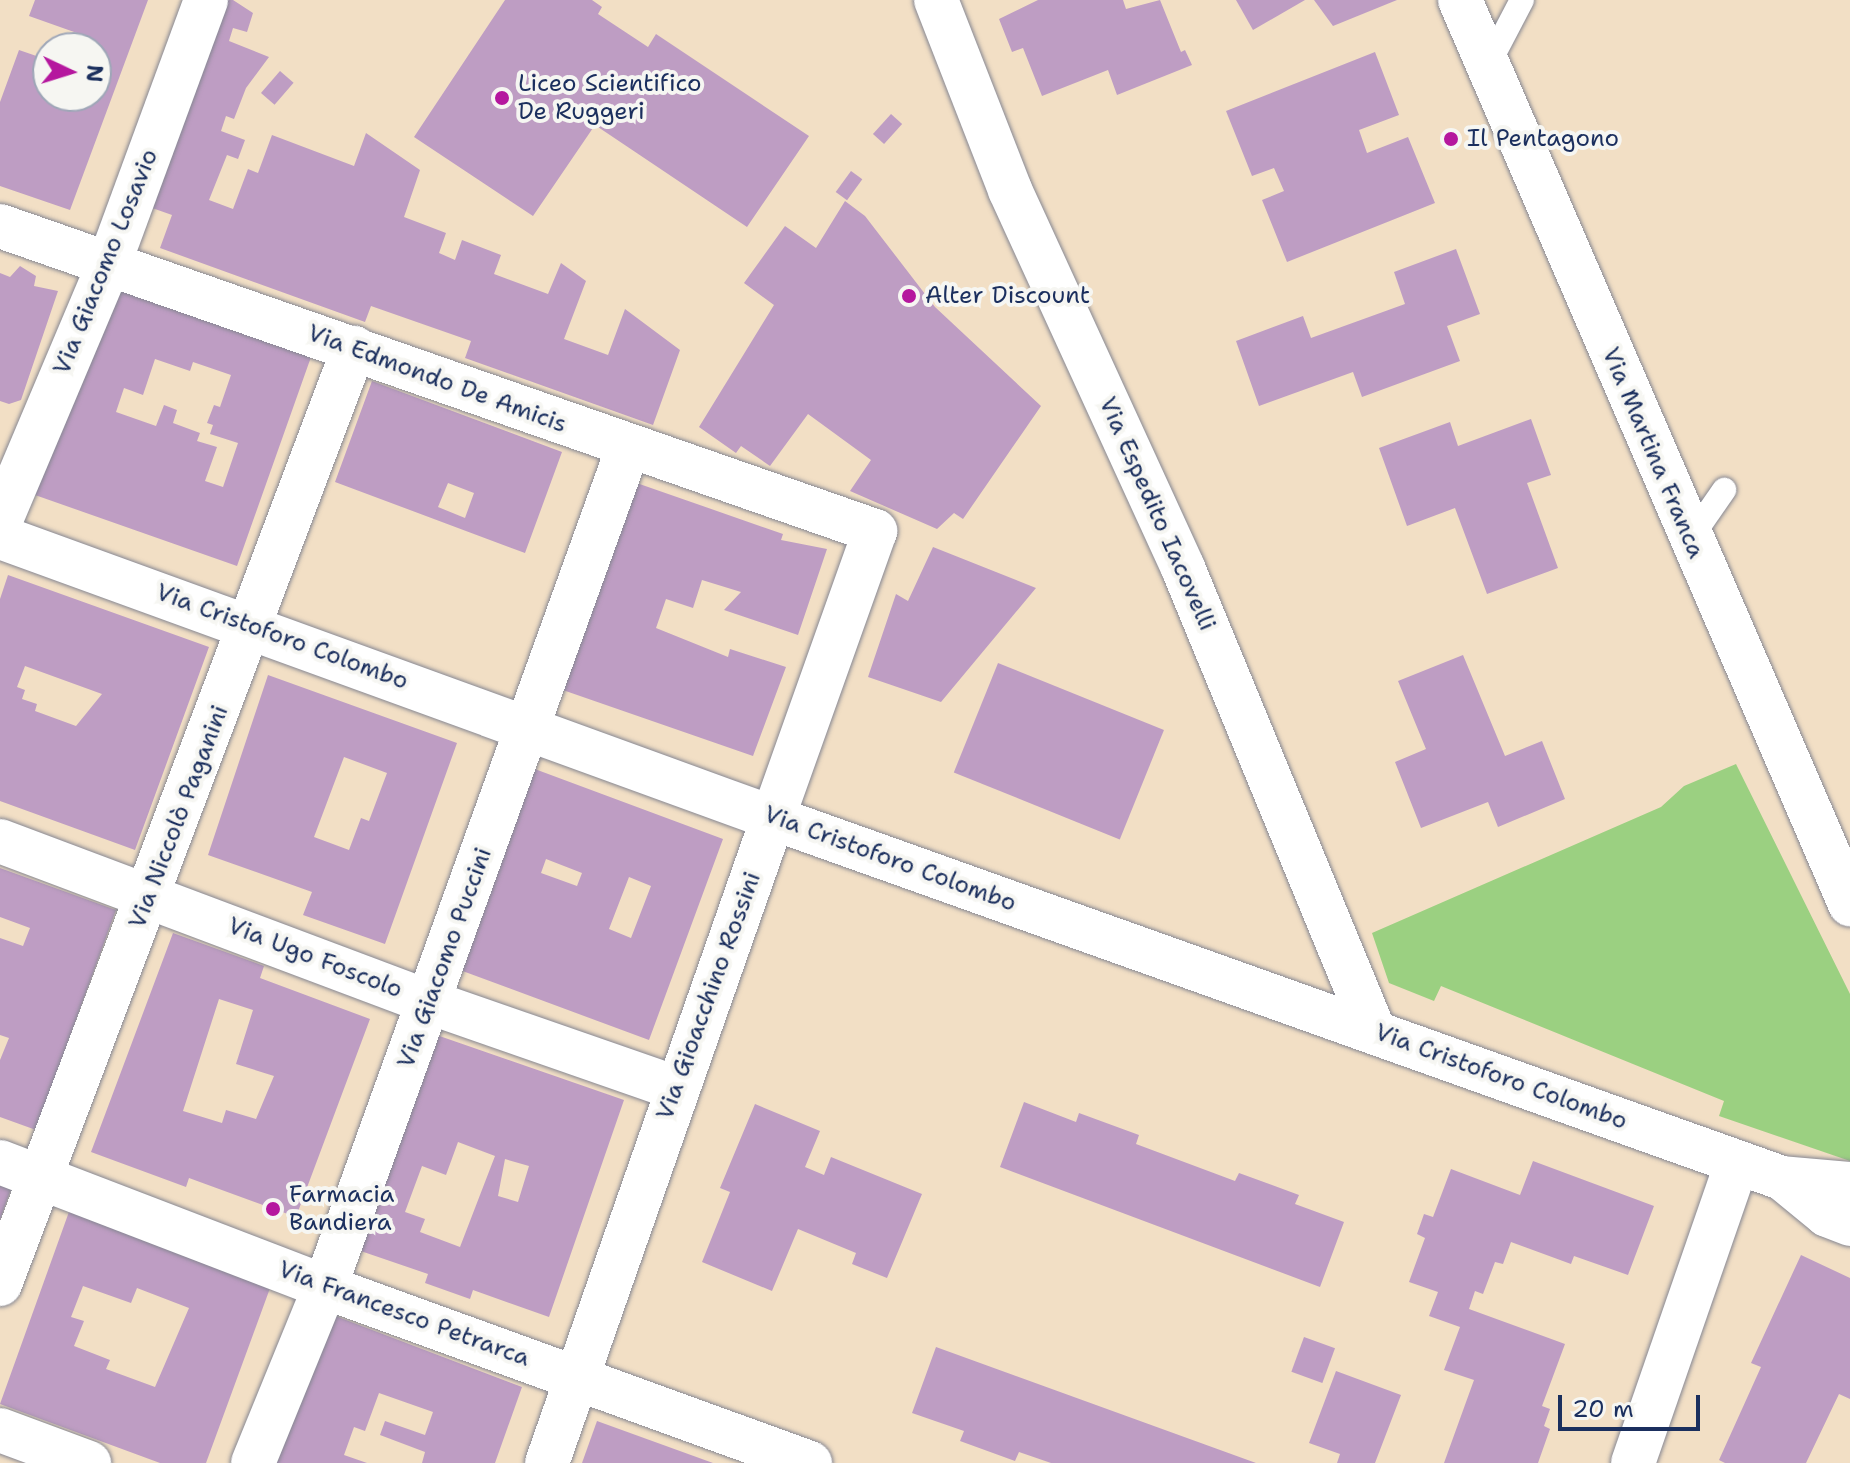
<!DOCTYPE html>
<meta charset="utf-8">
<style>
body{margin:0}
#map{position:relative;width:1850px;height:1463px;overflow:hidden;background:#f2dfc5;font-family:"Shantell Sans",sans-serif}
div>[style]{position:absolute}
.green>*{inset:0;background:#9bd081}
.building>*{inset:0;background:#be9dc3;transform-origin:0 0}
.roads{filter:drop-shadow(0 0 2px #868792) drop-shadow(0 0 2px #868792)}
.service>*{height:24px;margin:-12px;padding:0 12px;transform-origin:12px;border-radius:12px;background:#fff}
.minor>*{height:44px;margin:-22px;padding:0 22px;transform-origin:22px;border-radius:22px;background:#fff}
.tertiary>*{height:44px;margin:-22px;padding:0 22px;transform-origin:22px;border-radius:22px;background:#fff}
.primary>*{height:44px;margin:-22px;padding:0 22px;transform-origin:22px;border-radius:22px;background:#fff}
.dots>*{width:22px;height:22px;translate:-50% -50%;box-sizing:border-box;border:4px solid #f6f6f2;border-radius:50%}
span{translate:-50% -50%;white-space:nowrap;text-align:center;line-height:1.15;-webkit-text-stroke:8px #f6f6f2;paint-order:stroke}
.poi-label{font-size:24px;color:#1b2f5e}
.left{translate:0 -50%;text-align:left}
.street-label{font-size:24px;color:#1b2f5e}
.north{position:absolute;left:32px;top:32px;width:80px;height:80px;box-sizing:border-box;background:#f6f6f2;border:2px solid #9ea6b7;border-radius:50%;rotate:94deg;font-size:22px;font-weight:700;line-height:32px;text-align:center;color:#1b2f5e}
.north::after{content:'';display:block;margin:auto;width:28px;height:36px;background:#b5179e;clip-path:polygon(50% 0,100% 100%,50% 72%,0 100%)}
.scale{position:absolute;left:1558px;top:1395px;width:142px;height:36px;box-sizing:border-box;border:4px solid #1b2f5e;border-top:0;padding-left:10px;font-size:24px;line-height:28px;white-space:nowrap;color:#1b2f5e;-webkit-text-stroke:6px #f6f6f2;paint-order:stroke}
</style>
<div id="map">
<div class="green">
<i style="clip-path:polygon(1736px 764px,1850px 994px,1850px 1161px,1719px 1116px,1724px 1101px,1441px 986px,1434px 1001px,1389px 983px,1372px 933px,1661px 807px,1684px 786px)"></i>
</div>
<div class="building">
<i style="clip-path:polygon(35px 0,148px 0,70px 210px,0 186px,0 102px,19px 50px,48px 60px,48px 96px,96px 96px,96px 48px,88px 48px,91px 38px,29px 16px)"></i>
<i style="clip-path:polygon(211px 0,233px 0,253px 13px,247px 32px,233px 28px,229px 41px,269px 57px,246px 88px,234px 119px,226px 116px,221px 131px,245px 140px,238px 159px,227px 155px,209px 200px,233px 209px,248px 169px,258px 173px,272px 135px,354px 166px,366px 133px,420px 170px,404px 217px,446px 233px,439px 253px,455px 260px,462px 240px,501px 255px,494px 274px,548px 294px,561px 263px,586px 281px,564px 339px,608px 355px,625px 309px,680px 350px,653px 425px,465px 358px,471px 341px,371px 306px,365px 322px,160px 248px,172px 215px,138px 203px)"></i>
<i style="clip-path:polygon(505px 0,592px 0,602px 7px,598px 14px,648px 47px,656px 34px,809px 136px,747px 227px,595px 125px,533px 216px,414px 137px)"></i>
<i style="clip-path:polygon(1038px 0,1123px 0,1126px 9px,1160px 0,1181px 52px,1185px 50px,1192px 65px,1117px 95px,1108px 70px,1042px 96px,1023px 48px,1012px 52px,999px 19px)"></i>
<i style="clip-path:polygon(1236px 0,1305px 0,1253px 30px)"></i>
<i style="clip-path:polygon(1314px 0,1397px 0,1333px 26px)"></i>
<i style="clip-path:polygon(1375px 52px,1399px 115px,1359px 130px,1367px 153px,1408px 137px,1435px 203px,1287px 262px,1262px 200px,1284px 191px,1274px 168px,1252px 176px,1226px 111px)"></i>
<i style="left:280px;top:71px;width:18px;height:29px;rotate:41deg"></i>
<i style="left:891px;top:114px;width:15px;height:27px;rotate:42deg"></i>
<i style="left:851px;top:171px;width:14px;height:26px;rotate:36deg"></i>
<i style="clip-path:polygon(845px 201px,865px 216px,935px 307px,1041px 406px,963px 519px,954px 513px,937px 529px,850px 491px,871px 460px,808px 414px,770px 466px,741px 446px,736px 453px,699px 427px,774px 305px,744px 283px,785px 226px,816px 248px)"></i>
<i style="clip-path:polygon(1456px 249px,1480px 314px,1447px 326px,1460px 361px,1362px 397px,1353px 372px,1259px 406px,1236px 341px,1303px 316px,1311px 338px,1405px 304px,1394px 272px)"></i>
<i style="clip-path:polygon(20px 266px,36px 276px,34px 286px,58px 291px,21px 400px,9px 404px,0 401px,0 273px,10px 277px)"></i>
<i style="clip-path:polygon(evenodd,109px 285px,311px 357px,237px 566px,35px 495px,109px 285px,155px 359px,190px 371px,193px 362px,231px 375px,220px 407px,214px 405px,207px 423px,213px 425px,210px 434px,238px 443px,223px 487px,205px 481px,217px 447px,197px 441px,200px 433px,173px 423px,177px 410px,164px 405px,156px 426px,116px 412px,124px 388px,143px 395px,155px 359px)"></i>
<i style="clip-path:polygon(evenodd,372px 381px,562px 452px,525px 553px,335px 482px,372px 381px,448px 483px,474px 493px,465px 518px,438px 507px,448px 483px)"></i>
<i style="clip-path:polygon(1531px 419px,1551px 475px,1527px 483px,1558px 568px,1487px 594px,1455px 508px,1407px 526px,1379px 448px,1450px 422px,1458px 446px)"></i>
<i style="clip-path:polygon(628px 480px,783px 534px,781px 540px,827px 549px,798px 635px,724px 610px,741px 592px,702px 580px,693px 608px,666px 599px,656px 628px,728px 657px,730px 649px,786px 667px,753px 756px,557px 688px)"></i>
<i style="clip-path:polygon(933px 547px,1036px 588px,941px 702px,868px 677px,896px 594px,908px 601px)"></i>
<i style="clip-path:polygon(evenodd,8px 575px,209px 647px,135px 850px,0 801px,0 599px,8px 575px,25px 666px,102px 694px,76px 726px,35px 711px,37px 704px,22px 699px,25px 690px,17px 687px,25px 666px)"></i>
<i style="clip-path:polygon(1463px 655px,1505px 756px,1542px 741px,1565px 799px,1498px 827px,1488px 802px,1421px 828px,1395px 762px,1426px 749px,1398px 681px)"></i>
<i style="left:998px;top:663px;width:179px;height:118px;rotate:22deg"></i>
<i style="clip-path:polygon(evenodd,268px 675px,457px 743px,385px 944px,303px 915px,312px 892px,208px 855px,268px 675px,344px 757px,387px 773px,369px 821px,361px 818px,349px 850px,314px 837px,344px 757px)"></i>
<i style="clip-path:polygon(evenodd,524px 765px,723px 839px,649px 1040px,449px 966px,524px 765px,546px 859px,582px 873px,577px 886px,541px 873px,546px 859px,524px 765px,629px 877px,651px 886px,631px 938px,609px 929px,629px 877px)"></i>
<i style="clip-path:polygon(0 868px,116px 910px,36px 1130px,0 1117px,0 1060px,9px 1038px,0 1035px,0 938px,23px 946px,30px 928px,0 917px)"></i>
<i style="clip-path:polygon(evenodd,173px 933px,264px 966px,260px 978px,370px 1019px,296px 1217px,189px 1178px,186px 1187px,91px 1152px,173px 933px,219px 999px,253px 1010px,236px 1064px,274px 1076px,256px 1119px,226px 1110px,222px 1123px,183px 1111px,219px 999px)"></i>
<i style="clip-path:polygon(evenodd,425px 1031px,624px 1100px,549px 1317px,473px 1290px,470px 1299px,425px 1283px,428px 1274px,349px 1247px,425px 1031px,458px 1142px,495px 1156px,460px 1247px,420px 1232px,425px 1219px,405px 1212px,422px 1166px,446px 1175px,458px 1142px,425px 1031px,505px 1159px,529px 1166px,518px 1202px,498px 1196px,505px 1159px)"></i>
<i style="clip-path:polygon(1024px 1102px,1076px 1122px,1079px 1113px,1139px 1135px,1136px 1144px,1235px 1181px,1239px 1173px,1299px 1195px,1295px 1204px,1344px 1222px,1320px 1287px,1000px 1167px)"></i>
<i style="clip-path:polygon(755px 1104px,820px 1131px,805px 1167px,824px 1175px,831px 1157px,922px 1194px,887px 1278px,852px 1264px,856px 1253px,798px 1229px,772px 1291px,702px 1262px,730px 1192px,720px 1188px)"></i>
<i style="clip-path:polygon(1533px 1161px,1654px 1206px,1628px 1275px,1574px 1256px,1571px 1264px,1511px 1242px,1503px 1264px,1495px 1262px,1483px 1294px,1475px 1291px,1469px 1309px,1565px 1344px,1542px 1406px,1550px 1409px,1544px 1426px,1550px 1429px,1538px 1463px,1444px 1463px,1474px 1380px,1444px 1370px,1460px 1327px,1429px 1316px,1438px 1292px,1409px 1282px,1425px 1238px,1417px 1234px,1424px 1214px,1433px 1217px,1451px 1169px,1520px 1195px)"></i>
<i style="clip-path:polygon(0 1185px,11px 1189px,0 1220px)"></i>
<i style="clip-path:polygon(evenodd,70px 1209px,273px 1280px,206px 1463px,160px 1463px,0 1404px,70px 1209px,83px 1286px,131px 1303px,137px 1288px,189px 1308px,155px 1387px,106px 1369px,110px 1360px,74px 1346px,84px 1321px,71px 1317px,83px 1286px)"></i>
<i style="clip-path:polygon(1801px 1255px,1850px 1278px,1850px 1399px,1839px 1394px,1806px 1463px,1725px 1463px,1719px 1460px,1761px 1367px,1751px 1363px)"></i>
<i style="clip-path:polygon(325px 1312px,522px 1387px,495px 1463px,422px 1463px,425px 1452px,380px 1435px,385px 1421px,425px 1435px,433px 1412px,379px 1393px,365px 1431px,354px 1427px,344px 1455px,367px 1463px,271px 1463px)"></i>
<i style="left:1304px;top:1337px;width:33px;height:37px;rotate:20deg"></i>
<i style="clip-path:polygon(936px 1347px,1256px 1463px,1051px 1463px,1019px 1452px,1015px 1461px,960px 1441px,964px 1431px,912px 1413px)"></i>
<i style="clip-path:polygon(1336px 1371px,1401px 1395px,1375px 1463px,1337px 1463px,1340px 1454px,1309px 1443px)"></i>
<i style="clip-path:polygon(597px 1421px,713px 1463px,582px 1463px)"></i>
</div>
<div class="roads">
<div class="service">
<i style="left:1488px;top:65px;width:73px;rotate:-62.4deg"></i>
<i style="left:1690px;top:539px;width:60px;rotate:-55.2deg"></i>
</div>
<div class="minor">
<i style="left:936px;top:0;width:204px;rotate:68.7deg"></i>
<i style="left:1010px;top:190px;width:416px;rotate:65.4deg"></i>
<i style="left:1183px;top:568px;width:500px;rotate:67.6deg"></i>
<i style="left:0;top:226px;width:927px;rotate:19.22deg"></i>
<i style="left:875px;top:531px;width:305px;rotate:109.6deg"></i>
<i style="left:773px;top:818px;width:822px;rotate:-160.02deg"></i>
<i style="left:0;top:522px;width:280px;rotate:-67.1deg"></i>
<i style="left:109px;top:264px;width:281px;rotate:-69.8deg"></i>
<i style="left:0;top:841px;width:458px;rotate:20.6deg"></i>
<i style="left:429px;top:1002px;width:262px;rotate:19.2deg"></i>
<i style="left:0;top:1162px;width:348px;rotate:21deg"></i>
<i style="left:325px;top:1287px;width:516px;rotate:19.95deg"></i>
<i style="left:0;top:1284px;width:1001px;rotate:-69.28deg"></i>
<i style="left:0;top:1430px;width:95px;rotate:20.3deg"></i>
<i style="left:253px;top:1463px;width:190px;rotate:-67.8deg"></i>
<i style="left:325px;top:1287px;width:892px;rotate:-70.14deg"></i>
<i style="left:1633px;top:1463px;width:318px;rotate:-70.9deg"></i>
</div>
<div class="tertiary">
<i style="left:1782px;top:1178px;width:58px;rotate:39.4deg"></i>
<i style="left:1827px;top:1215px;width:25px;rotate:21deg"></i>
<i style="left:547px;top:1463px;width:683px;rotate:-70.69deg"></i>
<i style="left:773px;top:818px;width:1071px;rotate:19.64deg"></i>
<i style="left:1782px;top:1178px;width:68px;rotate:5deg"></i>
</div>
<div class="primary">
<i style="left:1460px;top:0;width:985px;rotate:66.66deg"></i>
</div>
</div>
<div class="dots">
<i style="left:502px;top:98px;background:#b5179e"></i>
<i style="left:1451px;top:139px;background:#b5179e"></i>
<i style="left:909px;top:296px;background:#b5179e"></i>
<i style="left:273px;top:1209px;background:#b5179e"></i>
</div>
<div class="poi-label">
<span class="left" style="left:518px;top:98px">Liceo Scientifico<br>De Ruggeri</span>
<span class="left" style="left:1467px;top:139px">Il Pentagono</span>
<span class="left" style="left:925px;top:296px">Alter Discount</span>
<span class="left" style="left:289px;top:1209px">Farmacia<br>Bandiera</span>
</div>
<div class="street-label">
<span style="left:106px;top:262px;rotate:-68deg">Via Giacomo Losavio</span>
<span style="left:437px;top:379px;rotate:20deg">Via Edmondo De Amicis</span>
<span style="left:1653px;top:453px;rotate:67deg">Via Martina Franca</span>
<span style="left:1157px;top:514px;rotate:66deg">Via Espedito Iacovelli</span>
<span style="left:282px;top:637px;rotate:20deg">Via Cristoforo Colombo</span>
<span style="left:179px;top:817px;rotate:-69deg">Via Niccolò Paganini</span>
<span style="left:890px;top:859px;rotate:20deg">Via Cristoforo Colombo</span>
<span style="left:315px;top:958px;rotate:21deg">Via Ugo Foscolo</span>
<span style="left:445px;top:958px;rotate:-70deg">Via Giacomo Puccini</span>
<span style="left:709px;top:996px;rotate:-70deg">Via Gioacchino Rossini</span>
<span style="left:1501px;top:1077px;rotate:20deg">Via Cristoforo Colombo</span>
<span style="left:404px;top:1314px;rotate:20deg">Via Francesco Petrarca</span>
</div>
<div class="north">N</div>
<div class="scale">20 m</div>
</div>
